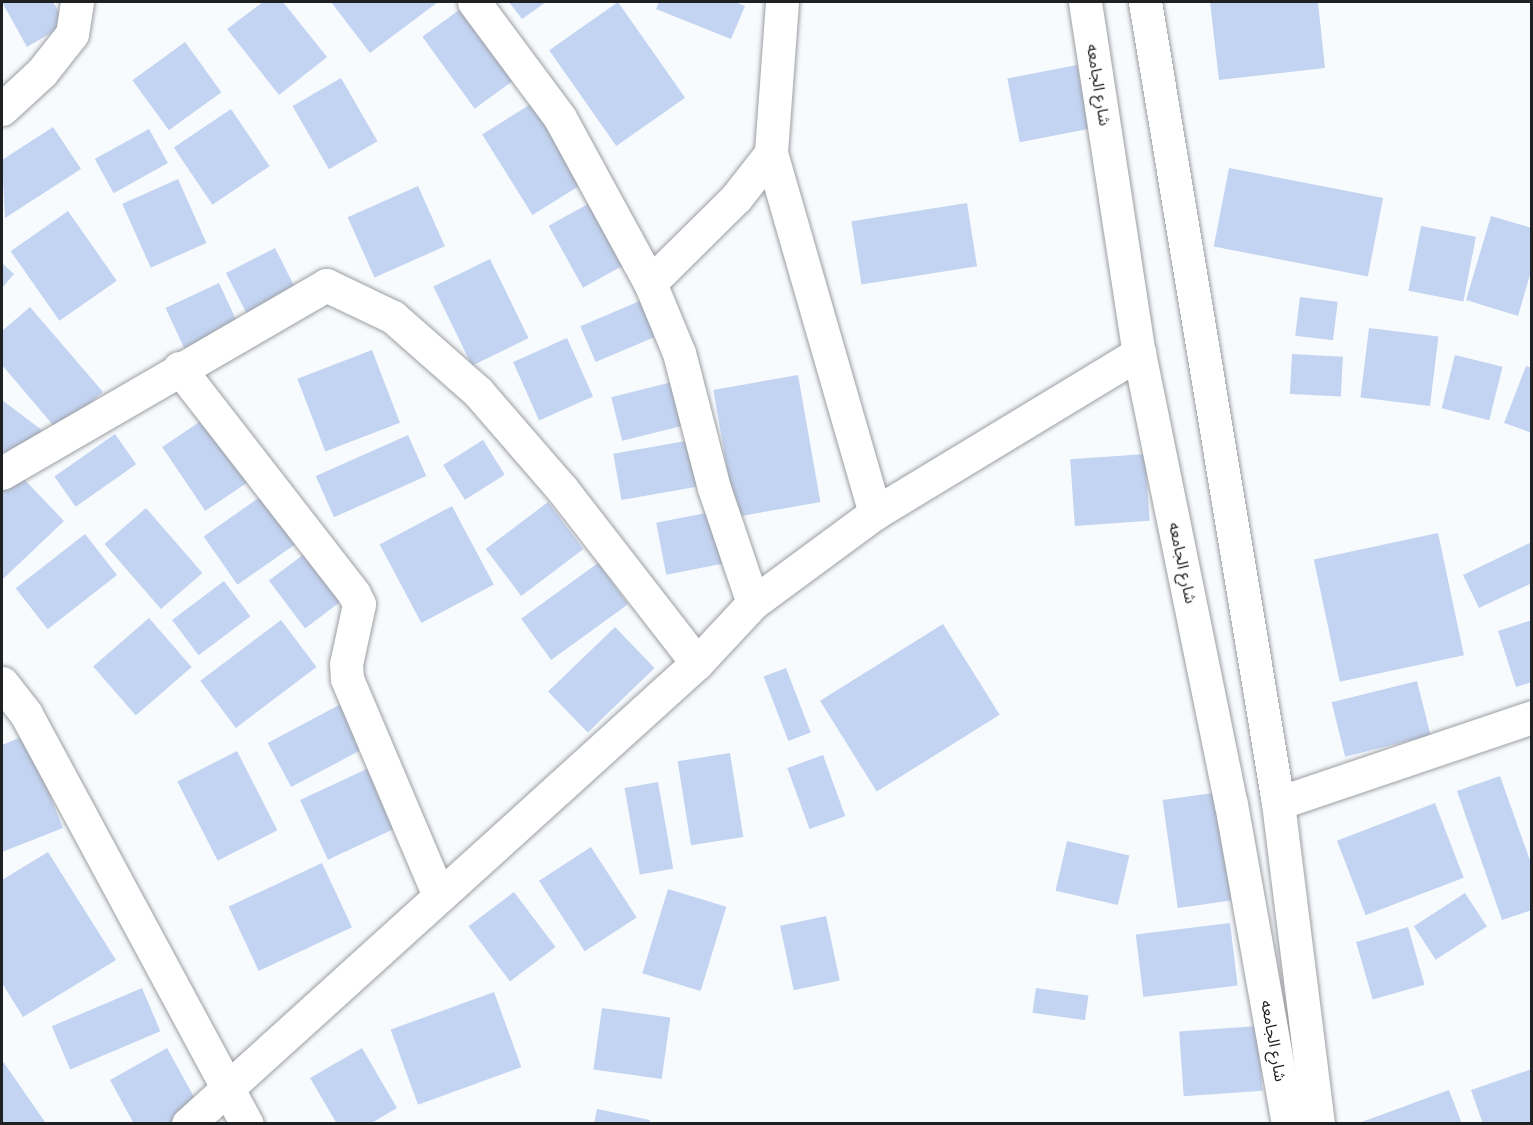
<!DOCTYPE html>
<meta charset="utf-8">
<style>
body{margin:0}
#map{position:relative;width:1533px;height:1125px;overflow:hidden;background:#f8fbfe;font-family:Figtree,"Noto Sans Arabic",sans-serif}
div>[style]{position:absolute}
.building>*{inset:0;background:#c3d4f2;transform-origin:0 0}
.roads{filter:drop-shadow(0 0 2px #9c9ea2) drop-shadow(0 0 2px #9c9ea2)}
.minor>*{height:33px;margin:-16.5px;padding:0 16.5px;transform-origin:16.5px;border-radius:16.5px;background:#fff}
.tertiary>*{height:33px;margin:-16.5px;padding:0 16.5px;transform-origin:16.5px;border-radius:16.5px;background:#fff}
span{translate:-50% -50%;white-space:nowrap;text-align:center;line-height:1.15;-webkit-text-stroke:4.5px #fff;paint-order:stroke}
.street-label{font-size:16px;color:#1f2022}
.frame{position:absolute;inset:0;border:3px solid #1f2022;pointer-events:none}
</style>
<div id="map">
<div class="building">
<i style="clip-path:polygon(2px 2px,53px 2px,66px 24px,27px 47px)"></i>
<i style="clip-path:polygon(263px 2px,283px 2px,327px 57px,279px 95px,227px 29px)"></i>
<i style="clip-path:polygon(331px 2px,438px 2px,370px 53px)"></i>
<i style="clip-path:polygon(509px 2px,546px 2px,522px 19px)"></i>
<i style="left:618px;top:2px;width:117px;height:84px;rotate:55deg"></i>
<i style="clip-path:polygon(659px 2px,735px 2px,745px 6px,731px 39px,656px 9px)"></i>
<i style="clip-path:polygon(1210px 2px,1318px 2px,1325px 68px,1219px 80px)"></i>
<i style="left:466px;top:5px;width:89px;height:54px;rotate:54deg"></i>
<i style="left:185px;top:42px;width:62px;height:65px;rotate:54deg"></i>
<i style="left:1077px;top:65px;width:65px;height:71px;rotate:79deg"></i>
<i style="left:341px;top:78px;width:73px;height:56px;rotate:60deg"></i>
<i style="left:539px;top:99px;width:95px;height:67px;rotate:58deg"></i>
<i style="left:231px;top:109px;width:69px;height:69px;rotate:56deg"></i>
<i style="clip-path:polygon(53px 127px,81px 169px,5px 218px,2px 160px)"></i>
<i style="left:149px;top:129px;width:39px;height:62px;rotate:61deg"></i>
<i style="left:1229px;top:168px;width:157px;height:80px;rotate:11deg"></i>
<i style="left:178px;top:179px;width:70px;height:61px;rotate:66deg"></i>
<i style="left:418px;top:186px;width:66px;height:77px;rotate:66deg"></i>
<i style="left:595px;top:200px;width:71px;height:53px;rotate:61deg"></i>
<i style="left:967px;top:203px;width:64px;height:117px;rotate:81deg"></i>
<i style="left:68px;top:211px;width:85px;height:70px;rotate:55deg"></i>
<i style="clip-path:polygon(1491px 216px,1532px 228px,1532px 268px,1518px 316px,1466px 300px)"></i>
<i style="left:1421px;top:226px;width:56px;height:66px;rotate:11deg"></i>
<i style="left:275px;top:248px;width:63px;height:55px;rotate:63deg"></i>
<i style="left:490px;top:259px;width:88px;height:63px;rotate:64deg"></i>
<i style="clip-path:polygon(2px 263px,14px 274px,2px 288px)"></i>
<i style="left:219px;top:283px;width:62px;height:59px;rotate:65deg"></i>
<i style="left:1300px;top:297px;width:38px;height:39px;rotate:7deg"></i>
<i style="left:642px;top:300px;width:39px;height:67px;rotate:67deg"></i>
<i style="clip-path:polygon(30px 307px,103px 392px,58px 431px,2px 365px,2px 331px)"></i>
<i style="left:1369px;top:328px;width:70px;height:70px;rotate:7deg"></i>
<i style="left:567px;top:338px;width:64px;height:59px;rotate:66deg"></i>
<i style="left:372px;top:350px;width:78px;height:80px;rotate:69deg"></i>
<i style="left:1292px;top:354px;width:51px;height:40px;rotate:3deg"></i>
<i style="left:1455px;top:355px;width:49px;height:55px;rotate:14deg"></i>
<i style="clip-path:polygon(1526px 366px,1532px 368px,1532px 433px,1504px 423px)"></i>
<i style="left:798px;top:375px;width:129px;height:86px;rotate:80deg"></i>
<i style="left:684px;top:379px;width:45px;height:75px;rotate:76deg"></i>
<i style="clip-path:polygon(2px 400px,55px 440px,31px 472px,2px 450px)"></i>
<i style="left:226px;top:404px;width:77px;height:77px;rotate:56deg"></i>
<i style="left:115px;top:434px;width:37px;height:74px;rotate:55deg"></i>
<i style="left:408px;top:435px;width:45px;height:101px;rotate:66deg"></i>
<i style="left:697px;top:439px;width:47px;height:85px;rotate:80deg"></i>
<i style="left:483px;top:440px;width:41px;height:47px;rotate:58deg"></i>
<i style="left:1145px;top:454px;width:67px;height:75px;rotate:86deg"></i>
<i style="clip-path:polygon(20px 475px,64px 521px,2px 580px,2px 492px)"></i>
<i style="left:270px;top:490px;width:59px;height:81px;rotate:55deg"></i>
<i style="left:548px;top:502px;width:59px;height:78px;rotate:53deg"></i>
<i style="left:452px;top:506px;width:89px;height:82px;rotate:62deg"></i>
<i style="left:146px;top:508px;width:86px;height:55px;rotate:49deg"></i>
<i style="left:716px;top:511px;width:53px;height:61px;rotate:79deg"></i>
<i style="left:1438px;top:533px;width:125px;height:127px;rotate:78deg"></i>
<i style="left:85px;top:534px;width:52px;height:88px;rotate:52deg"></i>
<i style="clip-path:polygon(1532px 542px,1532px 583px,1479px 608px,1463px 575px)"></i>
<i style="left:312px;top:548px;width:60px;height:54px;rotate:53deg"></i>
<i style="left:598px;top:563px;width:51px;height:95px;rotate:54deg"></i>
<i style="left:224px;top:581px;width:44px;height:65px;rotate:53deg"></i>
<i style="left:149px;top:618px;width:65px;height:74px;rotate:49deg"></i>
<i style="left:281px;top:620px;width:59px;height:101px;rotate:53deg"></i>
<i style="clip-path:polygon(1532px 620px,1532px 682px,1516px 687px,1498px 631px)"></i>
<i style="left:943px;top:624px;width:107px;height:145px;rotate:58deg"></i>
<i style="left:615px;top:627px;width:57px;height:93px;rotate:46deg"></i>
<i style="left:786px;top:668px;width:69px;height:24px;rotate:69deg"></i>
<i style="left:1417px;top:681px;width:56px;height:88px;rotate:76deg"></i>
<i style="left:356px;top:696px;width:50px;height:100px;rotate:62deg"></i>
<i style="clip-path:polygon(26px 735px,63px 828px,2px 852px,2px 745px)"></i>
<i style="left:237px;top:751px;width:89px;height:67px;rotate:63deg"></i>
<i style="left:730px;top:753px;width:85px;height:53px;rotate:81deg"></i>
<i style="left:823px;top:755px;width:65px;height:38px;rotate:70deg"></i>
<i style="left:388px;top:759px;width:66px;height:97px;rotate:65deg"></i>
<i style="clip-path:polygon(1500px 776px,1532px 866px,1532px 910px,1502px 920px,1457px 791px)"></i>
<i style="left:658px;top:782px;width:88px;height:34px;rotate:80deg"></i>
<i style="left:1220px;top:792px;width:109px;height:58px;rotate:82deg"></i>
<i style="left:1435px;top:803px;width:80px;height:105px;rotate:69deg"></i>
<i style="left:1067px;top:841px;width:64px;height:51px;rotate:13deg"></i>
<i style="left:591px;top:847px;width:84px;height:62px;rotate:57deg"></i>
<i style="clip-path:polygon(48px 852px,116px 960px,23px 1017px,2px 983px,2px 880px)"></i>
<i style="left:322px;top:863px;width:71px;height:103px;rotate:65deg"></i>
<i style="left:668px;top:889px;width:61px;height:88px;rotate:17deg"></i>
<i style="left:514px;top:892px;width:69px;height:57px;rotate:53deg"></i>
<i style="left:1465px;top:893px;width:40px;height:61px;rotate:57deg"></i>
<i style="left:826px;top:916px;width:66px;height:47px;rotate:78deg"></i>
<i style="left:1230px;top:923px;width:63px;height:95px;rotate:83deg"></i>
<i style="left:1408px;top:927px;width:60px;height:54px;rotate:74deg"></i>
<i style="left:142px;top:988px;width:47px;height:98px;rotate:67deg"></i>
<i style="left:1036px;top:988px;width:53px;height:25px;rotate:8deg"></i>
<i style="left:494px;top:992px;width:80px;height:110px;rotate:70deg"></i>
<i style="left:602px;top:1008px;width:69px;height:62px;rotate:8deg"></i>
<i style="left:1258px;top:1026px;width:65px;height:79px;rotate:86deg"></i>
<i style="clip-path:polygon(167px 1048px,209px 1124px,134px 1124px,110px 1080px)"></i>
<i style="clip-path:polygon(362px 1048px,397px 1108px,370px 1124px,337px 1124px,310px 1078px)"></i>
<i style="clip-path:polygon(2px 1060px,45px 1122px,43px 1124px,2px 1124px)"></i>
<i style="clip-path:polygon(1532px 1069px,1532px 1124px,1483px 1124px,1471px 1090px)"></i>
<i style="clip-path:polygon(1449px 1090px,1462px 1124px,1359px 1124px,1359px 1123px)"></i>
<i style="clip-path:polygon(597px 1109px,650px 1120px,649px 1124px,594px 1124px)"></i>
</div>
<div class="roads">
<div class="minor">
<i style="left:474px;top:2px;width:144px;rotate:53.4deg"></i>
<i style="left:560px;top:118px;width:188px;rotate:61.4deg"></i>
<i style="left:650px;top:283px;width:76px;rotate:67.5deg"></i>
<i style="left:679px;top:353px;width:139px;rotate:75.5deg"></i>
<i style="left:714px;top:488px;width:121px;rotate:71.3deg"></i>
<i style="left:782px;top:2px;width:151px;rotate:94.2deg"></i>
<i style="left:771px;top:153px;width:375px;rotate:73.9deg"></i>
<i style="left:2px;top:109px;width:54px;rotate:-42.8deg"></i>
<i style="left:42px;top:72px;width:48px;rotate:-51.7deg"></i>
<i style="left:72px;top:34px;width:32px;rotate:-81deg"></i>
<i style="left:650px;top:283px;width:121px;rotate:-44.7deg"></i>
<i style="left:736px;top:198px;width:57px;rotate:-52.1deg"></i>
<i style="left:179px;top:368px;width:286px;rotate:52.2deg"></i>
<i style="left:354px;top:594px;width:11px;rotate:63deg"></i>
<i style="left:359px;top:604px;width:61px;rotate:102.2deg"></i>
<i style="left:346px;top:664px;width:15px;rotate:86deg"></i>
<i style="left:347px;top:679px;width:236px;rotate:67deg"></i>
<i style="left:2px;top:473px;width:375px;rotate:-30.1deg"></i>
<i style="left:326px;top:285px;width:74px;rotate:25.5deg"></i>
<i style="left:393px;top:317px;width:113px;rotate:41.4deg"></i>
<i style="left:478px;top:392px;width:128px;rotate:49.1deg"></i>
<i style="left:562px;top:489px;width:220px;rotate:52.2deg"></i>
<i style="left:2px;top:683px;width:39px;rotate:52deg"></i>
<i style="left:26px;top:714px;width:466px;rotate:61.7deg"></i>
<i style="left:1278px;top:803px;width:268px;rotate:-18.7deg"></i>
<i style="left:188px;top:1124px;width:687px;rotate:-42.17deg"></i>
<i style="left:697px;top:663px;width:82px;rotate:-47deg"></i>
<i style="left:753px;top:603px;width:152px;rotate:-36.4deg"></i>
<i style="left:875px;top:513px;width:309px;rotate:-31.2deg"></i>
</div>
<div class="tertiary">
<i style="left:1085px;top:2px;width:355px;rotate:81.3deg"></i>
<i style="left:1139px;top:353px;width:460px;rotate:78.5deg"></i>
<i style="left:1231px;top:804px;width:325px;rotate:79.9deg"></i>
<i style="left:1145px;top:2px;width:812px;rotate:80.57deg"></i>
<i style="left:1278px;top:803px;width:323px;rotate:82.9deg"></i>
</div>
</div>
<div class="street-label">
<span style="left:1098px;top:85px;rotate:81deg">شارع الجامعه</span>
<span style="left:1182px;top:563px;rotate:78deg">شارع الجامعه</span>
<span style="left:1273px;top:1041px;rotate:80deg">شارع الجامعه</span>
</div>
<div class="frame"></div>
</div>
